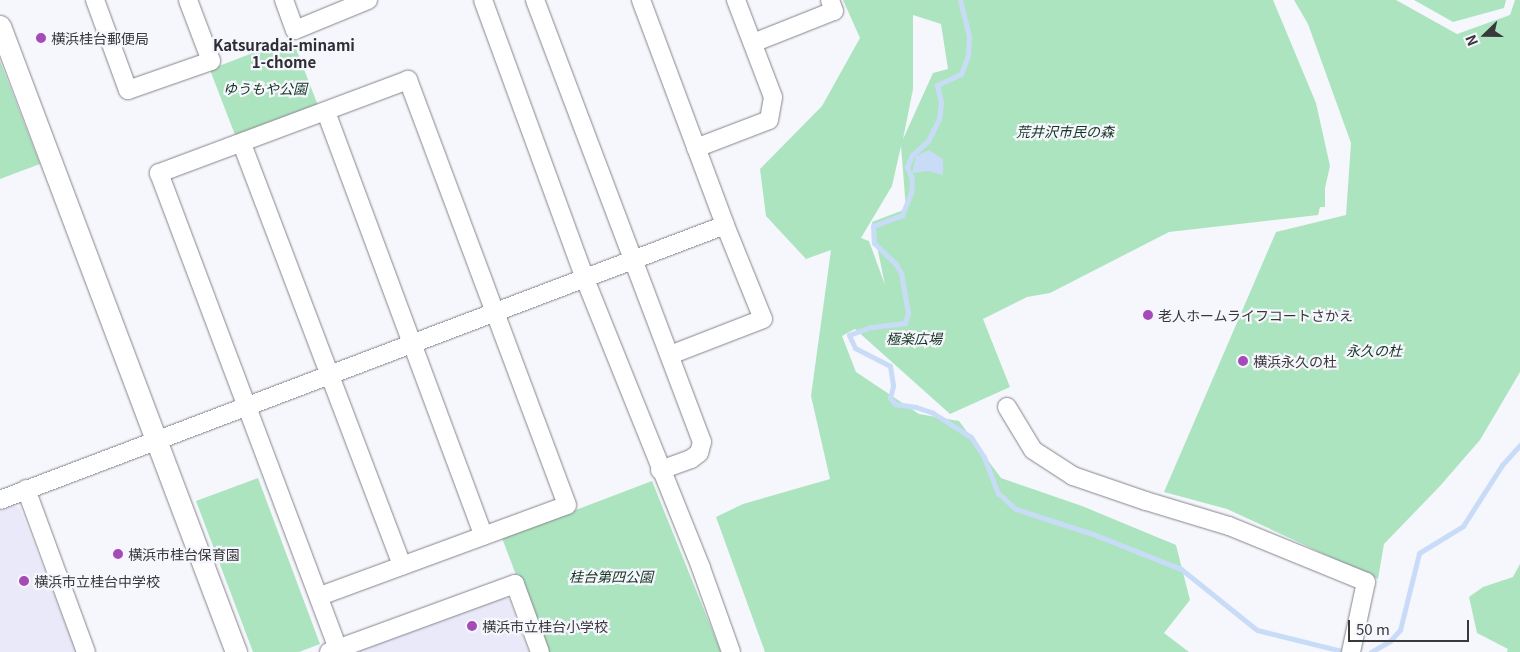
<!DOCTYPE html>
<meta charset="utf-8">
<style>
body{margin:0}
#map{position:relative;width:1520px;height:652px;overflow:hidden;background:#f6f6fd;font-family:Georgia,"Noto Sans JP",serif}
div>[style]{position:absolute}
.built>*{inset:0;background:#e9e9f9}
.green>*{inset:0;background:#ade4c0;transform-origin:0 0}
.water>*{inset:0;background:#c9dcf7}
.stream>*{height:5px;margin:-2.5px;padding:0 2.5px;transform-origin:2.5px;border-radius:2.5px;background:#c9dcf7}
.roads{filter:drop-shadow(0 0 1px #84848c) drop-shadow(0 0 1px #84848c)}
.minor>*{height:18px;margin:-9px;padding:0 9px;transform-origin:9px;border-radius:9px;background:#fff}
.tertiary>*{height:21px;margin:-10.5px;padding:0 10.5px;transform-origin:10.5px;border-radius:10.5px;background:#fff}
.dots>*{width:14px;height:14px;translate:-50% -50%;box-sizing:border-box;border:2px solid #f6f6fd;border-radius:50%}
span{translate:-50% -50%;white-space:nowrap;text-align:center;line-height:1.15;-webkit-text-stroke:4.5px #f6f6fd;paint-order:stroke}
.poi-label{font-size:14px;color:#39393c}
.left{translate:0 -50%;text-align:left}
.park-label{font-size:14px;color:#123420;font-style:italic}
.neighbourhood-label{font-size:15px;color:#2f2e35;font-weight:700}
.north{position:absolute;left:1460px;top:10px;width:50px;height:50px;-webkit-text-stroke:4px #f6f6fd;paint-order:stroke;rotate:248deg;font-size:14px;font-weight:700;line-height:20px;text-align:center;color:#39393c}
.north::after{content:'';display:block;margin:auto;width:18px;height:22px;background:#39393c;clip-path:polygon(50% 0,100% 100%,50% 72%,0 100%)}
.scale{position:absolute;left:1348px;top:620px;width:121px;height:22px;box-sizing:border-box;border:2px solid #39393c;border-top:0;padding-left:6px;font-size:15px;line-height:18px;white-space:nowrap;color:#39393c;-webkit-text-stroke:4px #f6f6fd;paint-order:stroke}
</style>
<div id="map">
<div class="built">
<i style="clip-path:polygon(14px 505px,20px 508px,76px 652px,0 652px,0 511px)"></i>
<i style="clip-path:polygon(503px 597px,509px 599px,529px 652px,355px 652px)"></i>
</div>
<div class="green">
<i style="clip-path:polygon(evenodd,843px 0,1273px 0,1316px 103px,1330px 166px,1325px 188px,1325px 207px,1320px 207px,1318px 215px,1169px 232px,1050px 293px,1027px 297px,983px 319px,1010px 387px,950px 414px,855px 329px,842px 336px,856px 372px,919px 414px,959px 421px,1001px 478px,1082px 506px,1176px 545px,1190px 600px,1164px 633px,1189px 652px,765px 652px,716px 517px,743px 504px,830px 479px,811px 396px,831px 250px,806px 259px,766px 216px,760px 169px,822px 106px,860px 38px,843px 0,913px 15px,941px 24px,948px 69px,933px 73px,903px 139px,913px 89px,913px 15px,843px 0,901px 146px,906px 209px,872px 222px,885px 285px,869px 241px,861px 238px,892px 186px,901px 146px)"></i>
<i style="clip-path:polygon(1294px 0,1396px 0,1457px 34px,1510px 15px,1515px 0,1520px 0,1520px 372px,1480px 440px,1440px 486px,1384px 544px,1378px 579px,1227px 509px,1164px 492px,1276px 232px,1346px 215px,1351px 143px,1308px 24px)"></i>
<i style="clip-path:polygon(1414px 0,1506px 0,1504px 8px,1453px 22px)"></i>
<i style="left:292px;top:38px;width:74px;height:88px;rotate:69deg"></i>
<i style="clip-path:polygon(0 61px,40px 164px,0 179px)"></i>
<i style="clip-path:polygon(258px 478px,320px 644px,299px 652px,253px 652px,196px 501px)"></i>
<i style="clip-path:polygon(652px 481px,721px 652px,547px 652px,519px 574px,516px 575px,502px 538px)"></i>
<i style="clip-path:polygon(1520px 564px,1520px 652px,1507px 652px,1508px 649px,1477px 633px,1469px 597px,1483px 587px,1513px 577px)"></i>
</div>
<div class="water">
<i style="clip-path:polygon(929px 150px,943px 159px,943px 175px,928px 171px,912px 173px,916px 156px)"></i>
</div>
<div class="stream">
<i style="left:960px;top:0;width:38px;rotate:76deg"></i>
<i style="left:969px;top:37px;width:18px;rotate:93deg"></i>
<i style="left:968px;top:55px;width:20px;rotate:110deg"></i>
<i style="left:961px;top:74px;width:26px;rotate:155deg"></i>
<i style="left:937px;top:85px;width:18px;rotate:77deg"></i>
<i style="left:941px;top:103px;width:16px;rotate:97deg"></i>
<i style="left:939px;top:119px;width:25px;rotate:117deg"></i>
<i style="left:928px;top:141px;width:21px;rotate:139deg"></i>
<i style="left:912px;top:155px;width:13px;rotate:113deg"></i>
<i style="left:907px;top:167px;width:13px;rotate:67deg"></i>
<i style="left:912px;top:179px;width:13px;rotate:94deg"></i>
<i style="left:911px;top:192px;width:25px;rotate:111deg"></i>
<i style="left:902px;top:215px;width:31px;rotate:159deg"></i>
<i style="left:873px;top:226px;width:17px;rotate:87deg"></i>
<i style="left:874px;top:243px;width:29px;rotate:44deg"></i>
<i style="left:895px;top:263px;width:12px;rotate:59deg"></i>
<i style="left:901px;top:273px;width:41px;rotate:80.1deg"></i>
<i style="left:908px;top:313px;width:10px;rotate:107deg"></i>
<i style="left:905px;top:323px;width:35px;rotate:173deg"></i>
<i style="left:870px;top:327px;width:22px;rotate:159deg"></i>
<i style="left:849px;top:335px;width:14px;rotate:65deg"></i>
<i style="left:855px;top:348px;width:39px;rotate:27deg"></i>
<i style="left:890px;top:366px;width:20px;rotate:81deg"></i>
<i style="left:893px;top:386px;width:12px;rotate:104deg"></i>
<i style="left:890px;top:398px;width:8px;rotate:50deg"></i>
<i style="left:895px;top:404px;width:21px;rotate:8deg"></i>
<i style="left:916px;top:407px;width:18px;rotate:19deg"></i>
<i style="left:933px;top:413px;width:45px;rotate:32.3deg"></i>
<i style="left:971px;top:437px;width:24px;rotate:57deg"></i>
<i style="left:984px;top:457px;width:39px;rotate:69deg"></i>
<i style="left:998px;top:493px;width:24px;rotate:42deg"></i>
<i style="left:1016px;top:509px;width:81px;rotate:18deg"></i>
<i style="left:1093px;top:534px;width:95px;rotate:21.7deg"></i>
<i style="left:1181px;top:569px;width:97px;rotate:38.8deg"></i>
<i style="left:1257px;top:630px;width:92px;rotate:13.9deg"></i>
<i style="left:1371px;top:652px;width:22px;rotate:-30deg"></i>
<i style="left:1390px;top:641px;width:15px;rotate:-48deg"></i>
<i style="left:1400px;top:630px;width:79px;rotate:-76.1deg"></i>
<i style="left:1419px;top:553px;width:52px;rotate:-31.5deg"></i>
<i style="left:1463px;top:526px;width:72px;rotate:-57.4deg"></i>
<i style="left:1502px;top:465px;width:27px;rotate:-48deg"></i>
</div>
<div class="roads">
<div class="minor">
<i style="left:95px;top:0;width:96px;rotate:69.9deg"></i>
<i style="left:128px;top:90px;width:88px;rotate:-19.3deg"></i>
<i style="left:211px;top:61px;width:65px;rotate:-110.7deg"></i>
<i style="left:284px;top:0;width:32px;rotate:70deg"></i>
<i style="left:295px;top:30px;width:79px;rotate:-22.3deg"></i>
<i style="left:483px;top:0;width:297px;rotate:69.9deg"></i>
<i style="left:585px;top:279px;width:311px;rotate:68.1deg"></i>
<i style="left:701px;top:568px;width:89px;rotate:70.3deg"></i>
<i style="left:535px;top:0;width:472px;rotate:69.3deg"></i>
<i style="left:702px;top:442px;width:11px;rotate:105deg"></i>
<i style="left:699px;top:453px;width:10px;rotate:143deg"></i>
<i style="left:691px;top:459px;width:33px;rotate:160deg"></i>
<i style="left:641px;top:0;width:240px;rotate:69.5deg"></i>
<i style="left:725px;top:225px;width:101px;rotate:68deg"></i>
<i style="left:763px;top:319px;width:100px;rotate:158.8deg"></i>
<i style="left:753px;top:43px;width:87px;rotate:-21.6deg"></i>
<i style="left:834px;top:11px;width:12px;rotate:-110deg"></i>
<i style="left:326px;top:112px;width:452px;rotate:69.6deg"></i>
<i style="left:242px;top:144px;width:451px;rotate:69.2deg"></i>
<i style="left:696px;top:148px;width:78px;rotate:-21deg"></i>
<i style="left:769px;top:120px;width:23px;rotate:-80deg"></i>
<i style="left:773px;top:97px;width:104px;rotate:-110.9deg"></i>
<i style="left:1007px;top:407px;width:50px;rotate:58.8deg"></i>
<i style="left:1033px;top:450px;width:48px;rotate:33deg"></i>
<i style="left:1073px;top:476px;width:77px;rotate:18.9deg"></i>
<i style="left:1146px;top:501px;width:87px;rotate:16.8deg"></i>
<i style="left:1229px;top:526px;width:148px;rotate:22.2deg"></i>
<i style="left:1366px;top:582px;width:72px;rotate:102.1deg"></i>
<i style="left:26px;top:489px;width:174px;rotate:69.8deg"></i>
<i style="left:0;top:500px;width:775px;rotate:-20.77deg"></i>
<i style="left:320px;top:596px;width:263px;rotate:-20.2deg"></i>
<i style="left:567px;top:505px;width:454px;rotate:-110.5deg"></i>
<i style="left:408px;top:80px;width:266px;rotate:159.5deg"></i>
<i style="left:159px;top:173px;width:509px;rotate:69.39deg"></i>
<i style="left:329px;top:652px;width:198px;rotate:-20.1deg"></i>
<i style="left:515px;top:584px;width:72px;rotate:69.8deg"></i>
</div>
<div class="tertiary">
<i style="left:0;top:26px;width:669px;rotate:69.34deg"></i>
</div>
</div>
<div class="dots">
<i style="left:41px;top:38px;background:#a44bb7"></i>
<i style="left:1148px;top:315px;background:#a44bb7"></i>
<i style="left:1243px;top:361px;background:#a44bb7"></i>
<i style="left:118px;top:554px;background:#a44bb7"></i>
<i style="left:24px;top:581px;background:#a44bb7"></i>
<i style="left:472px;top:626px;background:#a44bb7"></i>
</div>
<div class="poi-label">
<span class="left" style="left:51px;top:38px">横浜桂台郵便局</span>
<span class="left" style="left:1158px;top:315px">老人ホームライフコートさかえ</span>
<span class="left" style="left:1253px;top:361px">横浜永久の杜</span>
<span class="left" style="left:128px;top:554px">横浜市桂台保育園</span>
<span class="left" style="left:34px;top:581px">横浜市立桂台中学校</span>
<span class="left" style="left:482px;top:626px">横浜市立桂台小学校</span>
</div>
<div class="park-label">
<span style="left:265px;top:88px">ゆうもや公園</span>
<span style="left:1065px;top:131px">荒井沢市民の森</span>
<span style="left:914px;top:338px">極楽広場</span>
<span style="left:1374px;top:350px">永久の杜</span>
<span style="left:611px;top:576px">桂台第四公園</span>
</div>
<div class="neighbourhood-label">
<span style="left:284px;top:53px">Katsuradai-minami<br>1-chome</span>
</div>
<div class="north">N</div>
<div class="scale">50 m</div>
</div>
